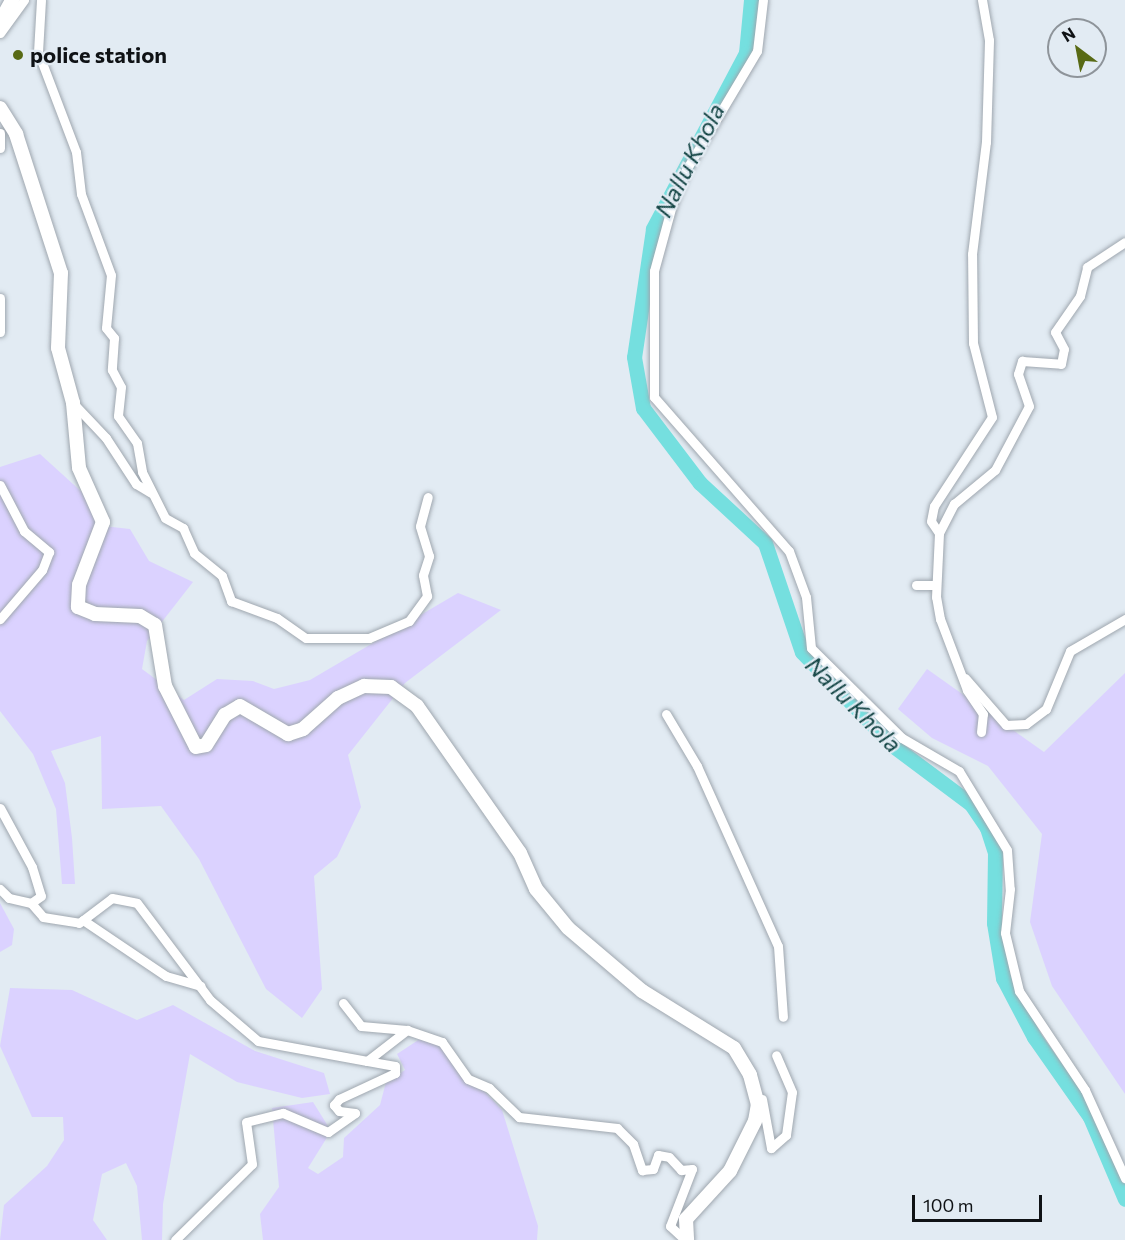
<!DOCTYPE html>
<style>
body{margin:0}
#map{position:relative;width:1125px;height:1240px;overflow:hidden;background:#e2ebf3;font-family:Commissioner,sans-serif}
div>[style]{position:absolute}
.green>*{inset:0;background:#dbd2ff}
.river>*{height:15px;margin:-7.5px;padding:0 7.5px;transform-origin:7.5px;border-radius:7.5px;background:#75dfdf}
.roads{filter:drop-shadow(0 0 2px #9fa7af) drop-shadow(0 0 2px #9fa7af)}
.minor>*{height:9px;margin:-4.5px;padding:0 4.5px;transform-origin:4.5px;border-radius:4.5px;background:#fff}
.secondary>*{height:14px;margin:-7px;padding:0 7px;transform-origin:7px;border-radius:7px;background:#fff}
.dots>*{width:16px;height:16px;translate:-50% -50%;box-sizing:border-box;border:3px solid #e2ebf3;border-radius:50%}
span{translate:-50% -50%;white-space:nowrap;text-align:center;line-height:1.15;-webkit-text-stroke:4.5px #e2ebf3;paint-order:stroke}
.poi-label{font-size:22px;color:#0f1215;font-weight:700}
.left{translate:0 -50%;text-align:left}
.water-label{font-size:24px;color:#154646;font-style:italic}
.north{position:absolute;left:1047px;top:18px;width:60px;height:60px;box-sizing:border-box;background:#e2ebf3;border:2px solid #8e949a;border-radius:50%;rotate:328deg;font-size:16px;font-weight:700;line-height:24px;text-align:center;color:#0f1215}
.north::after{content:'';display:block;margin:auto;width:21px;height:27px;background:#586a15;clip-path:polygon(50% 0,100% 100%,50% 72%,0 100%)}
.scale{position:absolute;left:912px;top:1195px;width:130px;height:27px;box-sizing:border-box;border:3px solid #0f1215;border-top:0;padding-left:8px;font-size:18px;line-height:21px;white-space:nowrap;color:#0f1215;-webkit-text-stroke:4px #e2ebf3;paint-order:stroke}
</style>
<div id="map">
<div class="green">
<i style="clip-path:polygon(40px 454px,84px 494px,103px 526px,130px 529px,149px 561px,193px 582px,147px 641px,142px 669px,184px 700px,217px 679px,253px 681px,274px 689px,310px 680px,458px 593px,501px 610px,405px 683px,348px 755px,361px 807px,337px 857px,314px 876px,322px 989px,302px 1018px,266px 989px,199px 859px,161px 806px,102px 809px,101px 736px,51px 751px,65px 783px,72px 838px,75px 884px,62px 884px,56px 809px,33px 754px,0 711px,0 467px)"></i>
<i style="clip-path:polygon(927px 669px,1044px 752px,1125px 673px,1125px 1094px,1052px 986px,1030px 922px,1042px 834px,988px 766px,932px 738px,898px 709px)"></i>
<i style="clip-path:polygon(0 903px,14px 929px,12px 945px,0 952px)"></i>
<i style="clip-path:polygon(10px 988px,72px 990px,137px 1020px,173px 1005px,255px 1051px,324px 1073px,330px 1094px,302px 1098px,237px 1082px,190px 1054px,163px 1204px,162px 1240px,142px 1240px,137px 1186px,126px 1163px,102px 1174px,93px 1220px,107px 1240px,0 1240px,4px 1205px,47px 1166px,64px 1140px,63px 1117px,32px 1117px,0 1046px)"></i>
<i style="clip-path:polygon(429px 1033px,502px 1110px,538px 1226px,537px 1240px,263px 1240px,260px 1214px,279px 1187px,272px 1108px,313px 1102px,331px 1131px,308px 1168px,318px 1174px,343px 1157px,344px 1138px,380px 1105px,386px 1082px,405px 1070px,397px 1054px)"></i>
</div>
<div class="river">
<i style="left:751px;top:0;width:53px;rotate:95.4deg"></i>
<i style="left:746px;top:53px;width:199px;rotate:117.9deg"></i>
<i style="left:653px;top:229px;width:129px;rotate:98.4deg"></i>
<i style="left:634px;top:357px;width:52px;rotate:80deg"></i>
<i style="left:643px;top:408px;width:94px;rotate:52.8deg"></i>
<i style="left:700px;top:483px;width:88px;rotate:42.7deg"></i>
<i style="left:765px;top:543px;width:115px;rotate:71.3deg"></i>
<i style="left:802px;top:652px;width:129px;rotate:45.9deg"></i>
<i style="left:892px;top:745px;width:99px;rotate:36.8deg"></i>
<i style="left:971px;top:804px;width:29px;rotate:56deg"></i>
<i style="left:987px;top:828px;width:26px;rotate:72deg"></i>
<i style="left:995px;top:853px;width:70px;rotate:90.8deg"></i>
<i style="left:994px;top:923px;width:56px;rotate:80.7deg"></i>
<i style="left:1003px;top:978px;width:67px;rotate:62.3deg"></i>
<i style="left:1034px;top:1037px;width:98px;rotate:55deg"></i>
<i style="left:1090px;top:1117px;width:89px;rotate:66.9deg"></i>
</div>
<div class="roads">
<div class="minor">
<i style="left:41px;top:0;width:52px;rotate:93.3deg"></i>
<i style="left:38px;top:52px;width:107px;rotate:69.2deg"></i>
<i style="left:76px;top:152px;width:42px;rotate:83.2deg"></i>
<i style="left:81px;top:194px;width:86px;rotate:69.7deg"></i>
<i style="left:111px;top:275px;width:53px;rotate:95.4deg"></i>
<i style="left:106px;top:328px;width:13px;rotate:51deg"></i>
<i style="left:114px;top:338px;width:32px;rotate:94deg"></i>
<i style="left:112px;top:370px;width:19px;rotate:62deg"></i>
<i style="left:121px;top:387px;width:29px;rotate:96deg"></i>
<i style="left:118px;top:416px;width:33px;rotate:55deg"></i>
<i style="left:137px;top:443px;width:29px;rotate:80deg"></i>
<i style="left:142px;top:472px;width:51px;rotate:63.4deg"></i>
<i style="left:165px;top:518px;width:21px;rotate:29deg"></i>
<i style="left:183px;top:528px;width:27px;rotate:66deg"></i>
<i style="left:194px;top:553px;width:36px;rotate:39deg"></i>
<i style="left:222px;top:576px;width:27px;rotate:70deg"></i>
<i style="left:231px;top:601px;width:49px;rotate:20.3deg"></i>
<i style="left:277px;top:618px;width:35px;rotate:35deg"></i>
<i style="left:306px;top:638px;width:63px"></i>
<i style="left:369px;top:638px;width:43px;rotate:-23deg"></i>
<i style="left:409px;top:621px;width:31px;rotate:-54deg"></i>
<i style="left:427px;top:596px;width:21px;rotate:-101deg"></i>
<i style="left:423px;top:575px;width:20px;rotate:-72deg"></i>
<i style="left:429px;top:556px;width:31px;rotate:-107deg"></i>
<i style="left:420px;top:526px;width:30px;rotate:-75deg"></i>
<i style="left:763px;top:0;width:51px;rotate:96.7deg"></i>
<i style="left:757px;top:51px;width:139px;rotate:120.8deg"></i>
<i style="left:686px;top:170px;width:38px;rotate:112deg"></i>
<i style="left:672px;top:205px;width:68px;rotate:105.3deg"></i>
<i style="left:654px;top:271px;width:126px;rotate:90deg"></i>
<i style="left:654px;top:397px;width:205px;rotate:48.8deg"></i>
<i style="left:789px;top:551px;width:49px;rotate:69.7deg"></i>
<i style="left:806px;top:597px;width:51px;rotate:84.4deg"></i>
<i style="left:811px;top:648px;width:128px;rotate:44.7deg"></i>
<i style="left:902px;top:738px;width:66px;rotate:30.1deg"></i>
<i style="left:959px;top:771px;width:92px;rotate:58.7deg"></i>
<i style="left:1007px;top:850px;width:39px;rotate:86deg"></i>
<i style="left:1010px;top:889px;width:44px;rotate:96.5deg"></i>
<i style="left:1005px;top:933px;width:60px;rotate:76.4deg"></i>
<i style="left:1019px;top:991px;width:119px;rotate:56.3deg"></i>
<i style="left:1085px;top:1090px;width:97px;rotate:65.6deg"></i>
<i style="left:0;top:33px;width:41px;rotate:-54deg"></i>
<i style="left:0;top:133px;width:15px;rotate:90deg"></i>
<i style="left:0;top:298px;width:34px;rotate:90deg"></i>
<i style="left:73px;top:403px;width:48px;rotate:46.7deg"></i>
<i style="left:106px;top:438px;width:55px;rotate:56.9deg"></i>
<i style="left:136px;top:484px;width:17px;rotate:31deg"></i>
<i style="left:0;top:485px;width:52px;rotate:62.4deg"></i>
<i style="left:24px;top:531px;width:33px;rotate:40deg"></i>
<i style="left:49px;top:552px;width:19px;rotate:111deg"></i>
<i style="left:42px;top:570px;width:65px;rotate:130.6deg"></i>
<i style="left:939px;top:533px;width:33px;rotate:-63deg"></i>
<i style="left:954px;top:504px;width:53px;rotate:-39.7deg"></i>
<i style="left:995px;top:470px;width:72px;rotate:-62deg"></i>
<i style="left:1029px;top:406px;width:34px;rotate:-109deg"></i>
<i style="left:1018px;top:374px;width:14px;rotate:-73deg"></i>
<i style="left:1022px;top:361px;width:39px;rotate:4deg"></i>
<i style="left:1061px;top:364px;width:15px;rotate:-79deg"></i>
<i style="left:1064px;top:349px;width:19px;rotate:-118deg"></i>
<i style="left:1055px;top:332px;width:44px;rotate:-55.2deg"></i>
<i style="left:1080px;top:296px;width:30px;rotate:-76deg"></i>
<i style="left:1087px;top:267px;width:45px;rotate:-33.3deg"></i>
<i style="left:916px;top:585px;width:20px"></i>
<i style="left:965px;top:678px;width:62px;rotate:48.9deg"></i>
<i style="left:1006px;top:725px;width:20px;rotate:-3deg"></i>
<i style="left:1026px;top:724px;width:25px;rotate:-37deg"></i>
<i style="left:1046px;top:709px;width:63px;rotate:-67.5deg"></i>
<i style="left:1070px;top:651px;width:64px;rotate:-30.2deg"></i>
<i style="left:666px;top:714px;width:61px;rotate:59.2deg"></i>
<i style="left:697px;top:766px;width:197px;rotate:65.8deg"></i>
<i style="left:778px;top:946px;width:71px;rotate:86deg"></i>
<i style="left:981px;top:732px;width:18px;rotate:-84deg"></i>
<i style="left:983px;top:714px;width:29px;rotate:-124deg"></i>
<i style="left:967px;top:690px;width:76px;rotate:-110.8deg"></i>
<i style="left:940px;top:619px;width:22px;rotate:-100deg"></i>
<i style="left:936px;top:597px;width:64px;rotate:-87.3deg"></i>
<i style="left:939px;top:533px;width:14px;rotate:-124deg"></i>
<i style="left:931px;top:521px;width:15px;rotate:-79deg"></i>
<i style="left:934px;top:506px;width:106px;rotate:-56.9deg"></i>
<i style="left:992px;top:417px;width:76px;rotate:-104.4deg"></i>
<i style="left:973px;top:343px;width:89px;rotate:-90.6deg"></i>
<i style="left:972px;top:254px;width:113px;rotate:-82.9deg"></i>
<i style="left:986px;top:142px;width:102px;rotate:-88.3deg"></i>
<i style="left:989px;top:40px;width:41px;rotate:-99.9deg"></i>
<i style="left:0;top:808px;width:67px;rotate:61.5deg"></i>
<i style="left:32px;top:867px;width:30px;rotate:73deg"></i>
<i style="left:41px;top:896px;width:12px;rotate:145deg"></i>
<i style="left:31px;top:903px;width:23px;rotate:-167deg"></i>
<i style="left:9px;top:898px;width:13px;rotate:-135deg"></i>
<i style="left:31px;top:903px;width:18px;rotate:49deg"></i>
<i style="left:43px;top:917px;width:36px;rotate:9deg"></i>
<i style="left:79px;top:923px;width:41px;rotate:-37.1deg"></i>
<i style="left:112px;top:898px;width:25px;rotate:11deg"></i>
<i style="left:137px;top:903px;width:121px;rotate:53deg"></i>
<i style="left:210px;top:1000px;width:63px;rotate:40.5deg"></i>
<i style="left:258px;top:1041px;width:111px;rotate:10.4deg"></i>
<i style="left:367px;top:1061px;width:51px;rotate:-37.8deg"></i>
<i style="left:83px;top:920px;width:100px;rotate:34deg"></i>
<i style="left:166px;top:976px;width:36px;rotate:16deg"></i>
<i style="left:343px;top:1003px;width:29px;rotate:52deg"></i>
<i style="left:361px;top:1026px;width:46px;rotate:5deg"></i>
<i style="left:407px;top:1030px;width:37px;rotate:19deg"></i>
<i style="left:442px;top:1042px;width:45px;rotate:54.9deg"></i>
<i style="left:468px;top:1079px;width:23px;rotate:23deg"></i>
<i style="left:489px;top:1088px;width:42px;rotate:44deg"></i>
<i style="left:519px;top:1117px;width:99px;rotate:6.4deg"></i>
<i style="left:617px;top:1128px;width:23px;rotate:45deg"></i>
<i style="left:633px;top:1144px;width:28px;rotate:71deg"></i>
<i style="left:642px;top:1170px;width:11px;rotate:-5deg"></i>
<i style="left:653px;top:1169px;width:15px;rotate:-70deg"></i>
<i style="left:658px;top:1155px;width:11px;rotate:10deg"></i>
<i style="left:669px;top:1157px;width:18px;rotate:47deg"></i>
<i style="left:681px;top:1170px;width:11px;rotate:-5deg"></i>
<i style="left:692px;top:1169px;width:61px;rotate:111.1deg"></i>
<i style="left:670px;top:1226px;width:21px;rotate:43deg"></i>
<i style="left:762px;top:1099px;width:50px;rotate:79.6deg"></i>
<i style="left:771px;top:1148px;width:20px;rotate:-41deg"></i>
<i style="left:786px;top:1135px;width:43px;rotate:-82.1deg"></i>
<i style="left:792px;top:1092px;width:40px;rotate:-113.4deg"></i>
<i style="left:175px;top:1240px;width:108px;rotate:-44.6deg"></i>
<i style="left:252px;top:1164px;width:42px;rotate:-98.1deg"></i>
<i style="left:246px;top:1122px;width:38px;rotate:-14deg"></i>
<i style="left:283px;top:1113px;width:49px;rotate:22.9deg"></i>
<i style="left:328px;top:1132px;width:33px;rotate:-35deg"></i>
<i style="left:355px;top:1113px;width:16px;rotate:-173deg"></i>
<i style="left:339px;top:1111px;width:8px;rotate:-130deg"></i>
<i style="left:334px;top:1105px;width:8px;rotate:-50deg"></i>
<i style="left:339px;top:1099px;width:62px;rotate:-24.9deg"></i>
<i style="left:395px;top:1073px;width:7px;rotate:-90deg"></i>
<i style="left:395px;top:1066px;width:28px;rotate:-170deg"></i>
</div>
<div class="secondary">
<i style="left:0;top:22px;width:25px;rotate:-61deg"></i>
<i style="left:0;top:108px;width:31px;rotate:58deg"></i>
<i style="left:16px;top:134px;width:146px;rotate:72.1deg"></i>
<i style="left:61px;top:273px;width:75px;rotate:92.3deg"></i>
<i style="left:58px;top:348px;width:57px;rotate:74.7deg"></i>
<i style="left:73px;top:403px;width:65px;rotate:84.7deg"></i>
<i style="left:79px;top:468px;width:59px;rotate:66deg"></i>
<i style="left:103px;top:522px;width:67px;rotate:110.9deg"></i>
<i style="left:79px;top:585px;width:22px;rotate:93deg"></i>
<i style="left:78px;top:607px;width:18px;rotate:22deg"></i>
<i style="left:95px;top:614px;width:45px;rotate:2.5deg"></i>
<i style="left:140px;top:616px;width:17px;rotate:31deg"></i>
<i style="left:155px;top:625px;width:62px;rotate:80.7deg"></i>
<i style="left:165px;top:686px;width:68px;rotate:63.1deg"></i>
<i style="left:196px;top:747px;width:10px;rotate:-11deg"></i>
<i style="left:206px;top:745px;width:36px;rotate:-58deg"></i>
<i style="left:225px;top:715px;width:17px;rotate:-31deg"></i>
<i style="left:240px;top:706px;width:56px;rotate:30.3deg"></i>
<i style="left:288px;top:734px;width:16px;rotate:-18deg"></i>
<i style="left:303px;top:729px;width:47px;rotate:-41.5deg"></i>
<i style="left:338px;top:698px;width:29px;rotate:-25deg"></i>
<i style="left:364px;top:686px;width:27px;rotate:2deg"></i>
<i style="left:391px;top:687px;width:32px;rotate:36deg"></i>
<i style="left:417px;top:706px;width:179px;rotate:55deg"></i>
<i style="left:520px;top:853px;width:39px;rotate:66deg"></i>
<i style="left:536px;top:889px;width:50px;rotate:50.6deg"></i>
<i style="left:568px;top:928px;width:97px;rotate:40.4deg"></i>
<i style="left:642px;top:991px;width:108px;rotate:31.8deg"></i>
<i style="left:734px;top:1048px;width:31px;rotate:59deg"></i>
<i style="left:750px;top:1075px;width:30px;rotate:75deg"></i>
<i style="left:758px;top:1104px;width:17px;rotate:100deg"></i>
<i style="left:755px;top:1121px;width:56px;rotate:116.6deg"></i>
<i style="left:730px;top:1171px;width:65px;rotate:132.5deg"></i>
<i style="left:686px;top:1219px;width:21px;rotate:87deg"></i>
</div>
</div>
<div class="dots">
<i style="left:18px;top:55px;background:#586a15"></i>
</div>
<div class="poi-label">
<span class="left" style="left:30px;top:55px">police station</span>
</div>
<div class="water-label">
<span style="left:689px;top:160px;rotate:-63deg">Nallu Khola</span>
<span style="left:854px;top:704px;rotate:45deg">Nallu Khola</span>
</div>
<div class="north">N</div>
<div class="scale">100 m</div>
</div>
